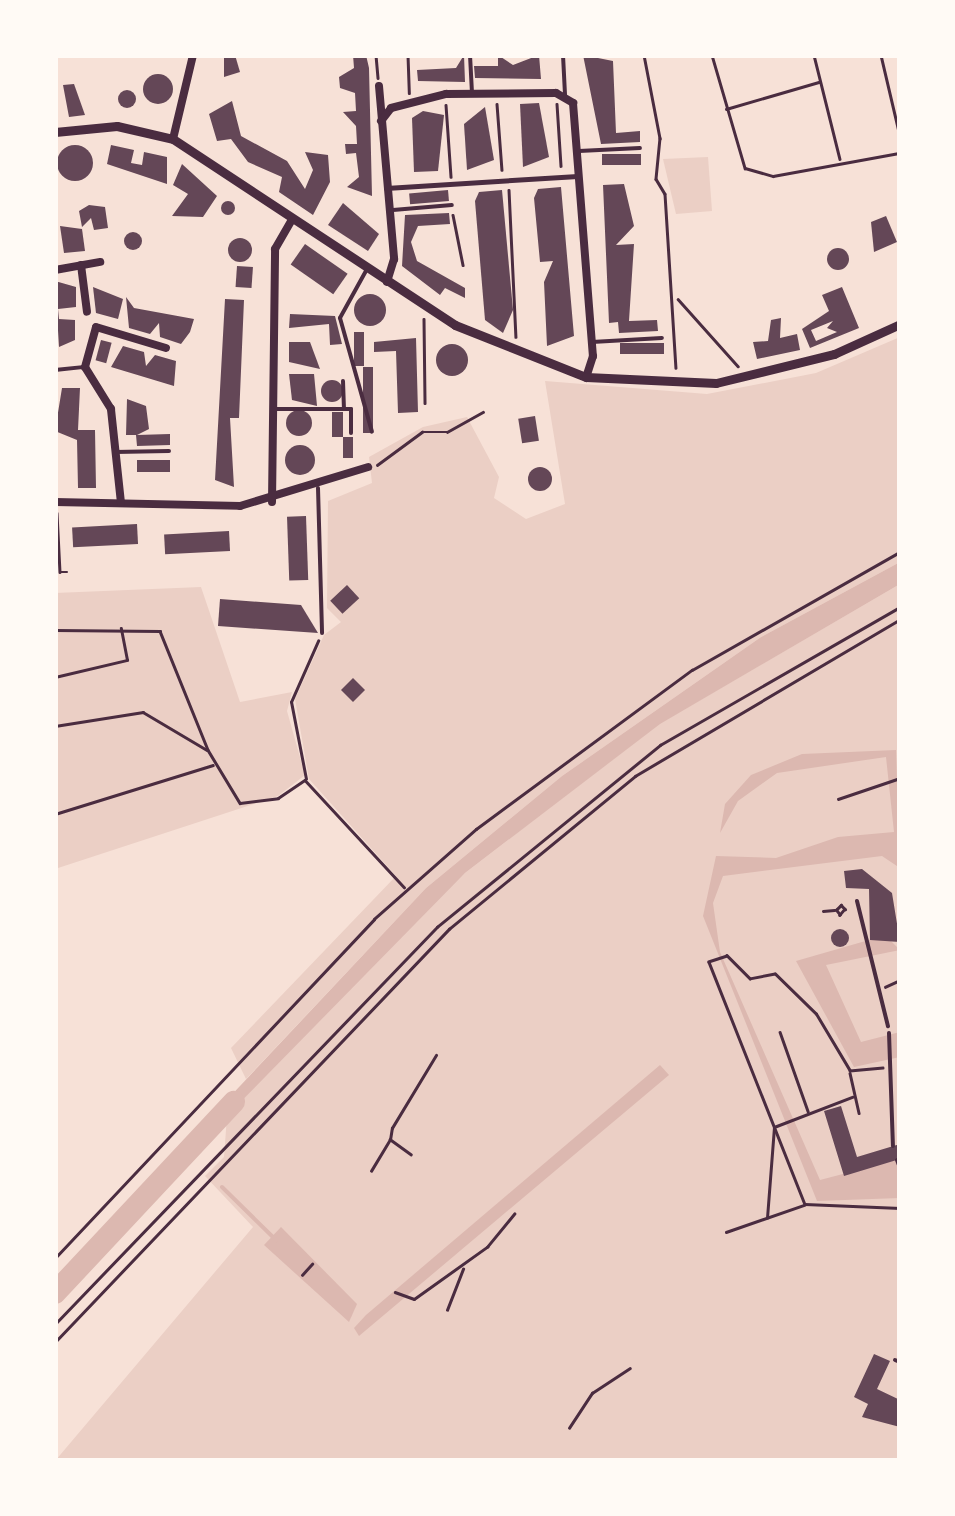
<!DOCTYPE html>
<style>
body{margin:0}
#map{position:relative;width:955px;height:1516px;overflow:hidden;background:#f7e1d7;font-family:Lato,sans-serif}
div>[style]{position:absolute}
.green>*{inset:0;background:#ebcfc5}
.water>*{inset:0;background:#dcb8b0}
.stream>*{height:4px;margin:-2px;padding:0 2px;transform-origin:2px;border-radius:2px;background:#dcb8b0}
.river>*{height:22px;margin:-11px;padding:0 11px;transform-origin:11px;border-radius:11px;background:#dcb8b0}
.building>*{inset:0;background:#644757;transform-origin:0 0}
.round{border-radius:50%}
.path>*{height:2.5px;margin:-1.25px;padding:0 1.25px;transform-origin:1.25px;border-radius:1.25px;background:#4a2c40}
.service>*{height:4px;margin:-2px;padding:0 2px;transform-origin:2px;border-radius:2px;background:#4a2c40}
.pedestrian>*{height:5px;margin:-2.5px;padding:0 2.5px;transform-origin:2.5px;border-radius:2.5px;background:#4a2c40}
.minor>*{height:8px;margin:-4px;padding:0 4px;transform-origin:4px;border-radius:4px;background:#4a2c40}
.tertiary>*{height:9px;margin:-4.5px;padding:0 4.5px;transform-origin:4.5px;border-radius:4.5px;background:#4a2c40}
span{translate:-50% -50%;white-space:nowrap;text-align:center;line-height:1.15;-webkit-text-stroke:10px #fffaf5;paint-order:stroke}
.frame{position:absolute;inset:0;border:58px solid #fffaf5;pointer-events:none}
</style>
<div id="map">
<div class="green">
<i style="clip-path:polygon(708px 157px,712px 211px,676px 214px,663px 159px)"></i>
<i style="clip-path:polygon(900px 337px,900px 562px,761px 637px,562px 776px,426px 888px,246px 1079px,231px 1048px,396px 876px,309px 779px,295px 699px,324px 635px,341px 622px,327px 608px,328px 501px,372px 483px,369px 457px,423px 427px,467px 417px,499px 477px,494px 498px,526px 519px,565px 504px,545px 381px,707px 394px,816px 373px)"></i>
<i style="clip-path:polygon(900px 584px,900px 1461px,55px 1461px,253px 1227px,205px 1176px,224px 1157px,227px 1116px,384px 949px,465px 873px,659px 724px)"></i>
<i style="clip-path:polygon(201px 587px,240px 702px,292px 692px,287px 711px,305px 775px,278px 796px,55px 869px,55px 593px)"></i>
</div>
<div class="water">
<i style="clip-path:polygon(900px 562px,900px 584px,660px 724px,465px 873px,215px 1128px,208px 1120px,426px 888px,562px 776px,761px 637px)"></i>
<i style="clip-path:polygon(896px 750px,900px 868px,882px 856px,723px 876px,713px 903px,720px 952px,820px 1180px,900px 1159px,900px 1198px,817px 1201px,703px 916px,716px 856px,776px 858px,838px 837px,894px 832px,886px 757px,777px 773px,738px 801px,720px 833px,725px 804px,751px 775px,802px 754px)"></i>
<i style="clip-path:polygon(869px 940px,888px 938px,900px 950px,826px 965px,861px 1042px,900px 1032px,900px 1057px,854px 1067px,796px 961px)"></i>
<i style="clip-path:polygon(660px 1065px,669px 1075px,359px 1336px,354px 1328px,366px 1315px)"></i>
<i style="clip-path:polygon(281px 1227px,357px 1304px,349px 1322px,264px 1245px)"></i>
</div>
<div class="stream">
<i style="left:222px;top:1187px;width:76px;rotate:44.5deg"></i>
</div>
<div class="river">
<i style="left:55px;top:1293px;width:262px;rotate:-46.9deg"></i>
</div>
<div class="building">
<i style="clip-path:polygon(224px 55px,235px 55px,240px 72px,224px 77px)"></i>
<i style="clip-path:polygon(353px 55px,366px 55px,369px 68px,372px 196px,347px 187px,359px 177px,356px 153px,346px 154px,345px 144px,357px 144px,356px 126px,343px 112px,356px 111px,355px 93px,340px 88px,339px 77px,354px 68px)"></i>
<i style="clip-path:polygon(464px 55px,465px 82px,418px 81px,417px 70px,456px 68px)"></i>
<i style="clip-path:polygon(498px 55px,513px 65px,539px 55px,541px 79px,475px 78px,474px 66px,498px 66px)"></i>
<i style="clip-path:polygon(583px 55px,613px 61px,616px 133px,640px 131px,640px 142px,601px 144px)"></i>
<i class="round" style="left:143px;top:74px;width:30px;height:30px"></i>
<i style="clip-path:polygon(74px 84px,85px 115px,69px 117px,63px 85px)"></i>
<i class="round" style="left:118px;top:90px;width:18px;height:18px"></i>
<i style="clip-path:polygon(232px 101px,241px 136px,287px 161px,305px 189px,313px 170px,305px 152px,328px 155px,330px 182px,313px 215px,279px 192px,282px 177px,248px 162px,231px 139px,217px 141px,209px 114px)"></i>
<i style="clip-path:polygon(539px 103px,549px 157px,523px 167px,520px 104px)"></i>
<i style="clip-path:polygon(485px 107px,494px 160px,467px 170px,464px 124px)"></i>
<i style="clip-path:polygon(423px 111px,444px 115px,438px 171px,414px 172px,412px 118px)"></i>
<i style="clip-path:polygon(111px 145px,134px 150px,131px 163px,142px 165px,144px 152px,167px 157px,167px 184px,107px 164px)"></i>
<i class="round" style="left:57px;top:145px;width:36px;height:36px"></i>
<i style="left:641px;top:154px;width:11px;height:39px;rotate:90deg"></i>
<i style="clip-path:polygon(182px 164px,217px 196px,203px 217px,172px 216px,188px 194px,173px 185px)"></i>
<i style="clip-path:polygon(624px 184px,634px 226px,616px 245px,634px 244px,629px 321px,657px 320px,658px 331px,619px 333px,618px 322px,609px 323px,603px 185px)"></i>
<i style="clip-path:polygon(561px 187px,574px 336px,547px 346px,544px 282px,553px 261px,540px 262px,534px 198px,538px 189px)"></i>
<i style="left:448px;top:190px;width:11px;height:39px;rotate:85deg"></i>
<i style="clip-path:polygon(502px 190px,513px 310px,503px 333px,485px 320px,475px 201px,479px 192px)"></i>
<i class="round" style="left:221px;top:201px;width:14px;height:14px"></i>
<i style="clip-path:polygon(343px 203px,379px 234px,368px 251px,328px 225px)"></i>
<i style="clip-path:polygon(89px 205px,105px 207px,108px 228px,94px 230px,91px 218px,82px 227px,79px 211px)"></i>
<i style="clip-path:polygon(449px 213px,450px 224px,418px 226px,411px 242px,417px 261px,465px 288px,465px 298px,445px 288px,440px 295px,402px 266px,405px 215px)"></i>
<i style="clip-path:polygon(886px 216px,897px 242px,874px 252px,871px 222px)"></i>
<i style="clip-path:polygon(60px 226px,82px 229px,85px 251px,64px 253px)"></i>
<i class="round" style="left:124px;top:232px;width:18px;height:18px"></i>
<i class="round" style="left:228px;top:238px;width:24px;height:24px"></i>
<i style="left:305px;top:244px;width:52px;height:25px;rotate:35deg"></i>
<i class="round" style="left:827px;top:248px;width:22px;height:22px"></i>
<i style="left:237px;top:266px;width:16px;height:21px;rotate:4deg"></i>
<i style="clip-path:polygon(55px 281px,76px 287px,76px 307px,58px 309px,59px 319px,75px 320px,75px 340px,59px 347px)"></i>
<i style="clip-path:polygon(93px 287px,123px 299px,118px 319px,96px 313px)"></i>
<i style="clip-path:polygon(evenodd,842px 287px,859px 328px,810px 348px,802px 329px,829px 311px,822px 295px,842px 287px,833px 321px,827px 328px,837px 332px,816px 341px,811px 330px,833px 321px)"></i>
<i class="round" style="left:354px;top:294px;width:32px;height:32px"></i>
<i style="clip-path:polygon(126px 297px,134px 308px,194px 319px,190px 332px,181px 344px,160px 337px,159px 323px,150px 334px,129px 328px)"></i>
<i style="clip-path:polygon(225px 299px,244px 300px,239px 418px,230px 418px,234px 487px,215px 480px)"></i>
<i style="clip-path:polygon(290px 314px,335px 316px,342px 344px,330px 345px,329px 324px,289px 328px)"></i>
<i style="clip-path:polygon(781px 318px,780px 338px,797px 334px,800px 350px,757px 359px,753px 342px,768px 341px,771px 320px)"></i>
<i style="left:354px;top:332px;width:10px;height:34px"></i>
<i style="clip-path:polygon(416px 338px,418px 412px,398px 413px,396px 351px,374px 352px,374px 342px)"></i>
<i style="left:101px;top:340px;width:11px;height:21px;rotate:15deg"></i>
<i style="clip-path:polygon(289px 342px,310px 342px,320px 369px,289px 362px)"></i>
<i style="left:664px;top:343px;width:11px;height:44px;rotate:90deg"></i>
<i class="round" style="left:436px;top:344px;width:32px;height:32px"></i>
<i style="clip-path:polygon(123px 346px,144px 352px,146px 366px,155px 355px,176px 361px,174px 386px,111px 367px)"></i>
<i style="left:363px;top:367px;width:10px;height:66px"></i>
<i style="clip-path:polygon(289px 374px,314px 374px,317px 406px,292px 400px)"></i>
<i class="round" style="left:321px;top:380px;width:22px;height:22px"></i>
<i style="clip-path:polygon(62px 388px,80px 388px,78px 430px,95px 430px,96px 488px,78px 488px,77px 440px,55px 431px)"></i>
<i style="clip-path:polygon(127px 399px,146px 406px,149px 429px,137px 435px,170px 434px,170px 445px,137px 446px,136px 435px,126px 435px)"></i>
<i class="round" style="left:286px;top:410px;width:26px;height:26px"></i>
<i style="left:332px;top:412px;width:11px;height:25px"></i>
<i style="left:535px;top:416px;width:25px;height:17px;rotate:81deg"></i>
<i style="left:353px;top:437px;width:21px;height:10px;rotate:90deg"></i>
<i class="round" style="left:285px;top:445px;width:30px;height:30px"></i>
<i style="left:137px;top:460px;width:33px;height:12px"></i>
<i class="round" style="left:528px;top:467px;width:24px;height:24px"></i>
<i style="left:306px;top:516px;width:64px;height:19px;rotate:88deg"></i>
<i style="left:137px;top:524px;width:20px;height:65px;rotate:87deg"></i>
<i style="left:229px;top:531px;width:20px;height:65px;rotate:87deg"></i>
<i style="left:347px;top:585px;width:18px;height:23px;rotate:47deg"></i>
<i style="clip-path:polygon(220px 599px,301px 605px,318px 633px,218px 626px)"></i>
<i style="left:353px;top:678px;width:17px;height:17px;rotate:45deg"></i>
<i style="clip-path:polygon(862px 869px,892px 893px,900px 942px,870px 940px,869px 889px,846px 888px,844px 871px)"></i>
<i class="round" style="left:831px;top:929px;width:18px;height:18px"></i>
<i style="clip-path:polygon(841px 1106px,857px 1157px,900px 1144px,900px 1159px,844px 1176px,824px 1111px)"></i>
<i style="clip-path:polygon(874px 1354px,890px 1361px,877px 1389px,900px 1400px,900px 1427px,862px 1417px,868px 1404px,854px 1397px)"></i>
</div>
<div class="path">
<i style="left:376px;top:55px;width:23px;rotate:85deg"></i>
<i style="left:408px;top:55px;width:38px;rotate:88deg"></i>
<i style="left:644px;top:55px;width:85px;rotate:79.1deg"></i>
<i style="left:660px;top:138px;width:41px;rotate:95.6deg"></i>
<i style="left:656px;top:179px;width:17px;rotate:59deg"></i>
<i style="left:665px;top:194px;width:174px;rotate:86.4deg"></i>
<i style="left:712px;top:55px;width:118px;rotate:73.7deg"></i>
<i style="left:745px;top:168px;width:29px;rotate:16deg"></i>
<i style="left:773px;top:176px;width:129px;rotate:-10.3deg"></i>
<i style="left:814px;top:55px;width:107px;rotate:76deg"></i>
<i style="left:881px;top:55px;width:83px;rotate:76.8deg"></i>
<i style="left:497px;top:104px;width:66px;rotate:85.7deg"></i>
<i style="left:557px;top:104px;width:62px;rotate:86.3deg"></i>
<i style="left:446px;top:105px;width:72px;rotate:86deg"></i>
<i style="left:726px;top:109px;width:97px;rotate:-16.2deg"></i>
<i style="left:509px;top:190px;width:147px;rotate:87.3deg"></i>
<i style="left:453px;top:215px;width:51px;rotate:78.7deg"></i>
<i style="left:678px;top:299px;width:90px;rotate:48.2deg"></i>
<i style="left:424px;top:319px;width:84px;rotate:89.3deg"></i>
<i style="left:377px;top:465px;width:56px;rotate:-36.3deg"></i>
<i style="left:422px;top:432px;width:25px"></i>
<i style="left:447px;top:432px;width:41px;rotate:-29.1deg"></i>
<i style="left:57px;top:513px;width:59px;rotate:87.1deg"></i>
<i style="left:60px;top:572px;width:7px"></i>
<i style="left:55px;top:630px;width:105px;rotate:0.5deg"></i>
<i style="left:160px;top:631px;width:128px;rotate:68deg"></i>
<i style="left:208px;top:750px;width:62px;rotate:58.9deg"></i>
<i style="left:240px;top:803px;width:38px;rotate:-7deg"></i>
<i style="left:278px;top:798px;width:32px;rotate:-34deg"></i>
<i style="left:305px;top:780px;width:146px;rotate:47.2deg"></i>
<i style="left:55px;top:677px;width:74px;rotate:-13.3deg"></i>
<i style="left:127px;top:660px;width:32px;rotate:-101deg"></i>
<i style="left:55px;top:726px;width:89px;rotate:-9deg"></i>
<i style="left:143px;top:712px;width:74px;rotate:30.7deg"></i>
<i style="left:306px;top:779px;width:78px;rotate:-101deg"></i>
<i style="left:291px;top:702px;width:67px;rotate:-66.1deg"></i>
<i style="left:838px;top:799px;width:65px;rotate:-18.7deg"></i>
<i style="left:55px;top:814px;width:165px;rotate:-17.2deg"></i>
<i style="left:841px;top:905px;width:6px;rotate:45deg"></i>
<i style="left:845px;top:909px;width:8px;rotate:130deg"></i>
<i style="left:840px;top:915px;width:6px;rotate:-129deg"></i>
<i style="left:836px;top:910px;width:7px;rotate:-45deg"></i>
<i style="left:823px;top:911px;width:11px;rotate:-5deg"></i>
<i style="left:885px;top:987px;width:17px;rotate:-25deg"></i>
<i style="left:780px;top:1032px;width:84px;rotate:70.5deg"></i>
<i style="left:883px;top:1068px;width:33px;rotate:175deg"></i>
<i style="left:850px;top:1071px;width:66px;rotate:-120.8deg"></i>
<i style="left:816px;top:1014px;width:57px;rotate:-135.7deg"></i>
<i style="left:775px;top:974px;width:25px;rotate:169deg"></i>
<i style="left:750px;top:979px;width:33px;rotate:-135deg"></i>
<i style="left:727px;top:956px;width:19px;rotate:162deg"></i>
<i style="left:709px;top:962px;width:260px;rotate:68.4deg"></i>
<i style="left:805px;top:1204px;width:95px;rotate:2.4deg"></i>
<i style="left:850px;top:1073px;width:41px;rotate:77.3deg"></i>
<i style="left:411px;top:1155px;width:26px;rotate:-144deg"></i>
<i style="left:390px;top:1140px;width:12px;rotate:-81deg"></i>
<i style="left:392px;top:1128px;width:85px;rotate:-58.9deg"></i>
<i style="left:371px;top:1171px;width:35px;rotate:-59deg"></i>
<i style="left:767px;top:1218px;width:91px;rotate:-85.6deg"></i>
<i style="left:774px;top:1127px;width:84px;rotate:-21deg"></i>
<i style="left:726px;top:1232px;width:83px;rotate:-19.1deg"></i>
<i style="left:55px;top:1258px;width:465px;rotate:-46.7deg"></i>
<i style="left:374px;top:919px;width:136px;rotate:-41.4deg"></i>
<i style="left:476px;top:829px;width:268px;rotate:-36.4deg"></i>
<i style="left:692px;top:670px;width:239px;rotate:-29.6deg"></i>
<i style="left:302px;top:1275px;width:15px;rotate:-48deg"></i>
<i style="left:395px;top:1292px;width:20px;rotate:20deg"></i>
<i style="left:414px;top:1299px;width:90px;rotate:-35.5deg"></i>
<i style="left:487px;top:1247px;width:43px;rotate:-50.7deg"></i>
<i style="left:447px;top:1310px;width:44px;rotate:-68.7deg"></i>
<i style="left:55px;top:1324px;width:551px;rotate:-46.1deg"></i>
<i style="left:437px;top:927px;width:288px;rotate:-39.2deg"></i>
<i style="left:660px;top:745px;width:277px;rotate:-29.9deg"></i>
<i style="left:55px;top:1342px;width:571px;rotate:-46.35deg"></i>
<i style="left:449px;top:929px;width:241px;rotate:-39.4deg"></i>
<i style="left:635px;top:776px;width:308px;rotate:-30.6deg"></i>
<i style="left:569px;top:1428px;width:42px;rotate:-56.7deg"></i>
<i style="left:592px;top:1393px;width:45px;rotate:-33.3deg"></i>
</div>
<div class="service">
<i style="left:470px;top:55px;width:38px;rotate:87deg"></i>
<i style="left:563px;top:55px;width:40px;rotate:87.1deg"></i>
<i style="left:579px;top:151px;width:61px;rotate:-2.8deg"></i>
<i style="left:393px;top:210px;width:59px;rotate:-4.8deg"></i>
<i style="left:367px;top:269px;width:56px;rotate:118.9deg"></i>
<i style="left:340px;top:318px;width:118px;rotate:74.3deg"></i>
<i style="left:592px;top:342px;width:70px;rotate:-3.3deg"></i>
<i style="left:55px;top:370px;width:30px;rotate:-6deg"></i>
<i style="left:343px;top:381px;width:28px;rotate:88deg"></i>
<i style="left:273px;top:409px;width:78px"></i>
<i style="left:351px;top:409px;width:24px;rotate:90deg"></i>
<i style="left:115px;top:452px;width:54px;rotate:-1.1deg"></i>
<i style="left:318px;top:488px;width:145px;rotate:88.4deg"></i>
<i style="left:857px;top:901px;width:129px;rotate:76.1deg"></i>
<i style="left:889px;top:1033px;width:113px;rotate:88deg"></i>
<i style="left:897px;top:1160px;width:9px;rotate:69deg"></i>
<i style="left:895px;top:1360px;width:5px;rotate:22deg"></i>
</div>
<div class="pedestrian">
<i style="left:386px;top:188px;width:192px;rotate:-3.6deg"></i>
</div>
<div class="minor">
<i style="left:379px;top:86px;width:174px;rotate:85deg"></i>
<i style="left:394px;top:259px;width:24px;rotate:107deg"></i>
<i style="left:381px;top:121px;width:16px;rotate:-52deg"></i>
<i style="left:391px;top:108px;width:57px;rotate:-14.3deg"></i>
<i style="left:446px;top:94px;width:110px;rotate:-0.5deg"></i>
<i style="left:556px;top:93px;width:20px;rotate:30deg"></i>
<i style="left:573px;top:103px;width:254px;rotate:85.5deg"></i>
<i style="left:593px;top:356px;width:22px;rotate:108deg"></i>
<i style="left:173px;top:139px;width:86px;rotate:-76.6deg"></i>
<i style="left:81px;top:265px;width:47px;rotate:82.7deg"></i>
<i style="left:55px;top:270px;width:46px;rotate:-10.1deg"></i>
<i style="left:55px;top:502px;width:185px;rotate:1.2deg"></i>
<i style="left:240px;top:506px;width:134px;rotate:-16.9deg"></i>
<i style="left:272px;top:502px;width:253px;rotate:-89.3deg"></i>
<i style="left:275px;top:249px;width:34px;rotate:-60deg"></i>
<i style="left:121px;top:503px;width:95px;rotate:-96.1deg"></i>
<i style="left:111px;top:409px;width:49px;rotate:-121.8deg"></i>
<i style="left:85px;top:367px;width:41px;rotate:-74.6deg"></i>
<i style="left:96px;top:327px;width:73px;rotate:16.7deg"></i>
</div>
<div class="tertiary">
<i style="left:55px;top:132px;width:62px;rotate:-5.5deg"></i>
<i style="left:117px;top:126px;width:57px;rotate:13.1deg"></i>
<i style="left:173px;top:139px;width:338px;rotate:33.4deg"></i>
<i style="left:455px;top:325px;width:141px;rotate:21.7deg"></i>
<i style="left:586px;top:377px;width:130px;rotate:2.6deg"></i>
<i style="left:716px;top:383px;width:122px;rotate:-13.8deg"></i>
<i style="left:834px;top:354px;width:72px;rotate:-24.4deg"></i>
</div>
<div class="frame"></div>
</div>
